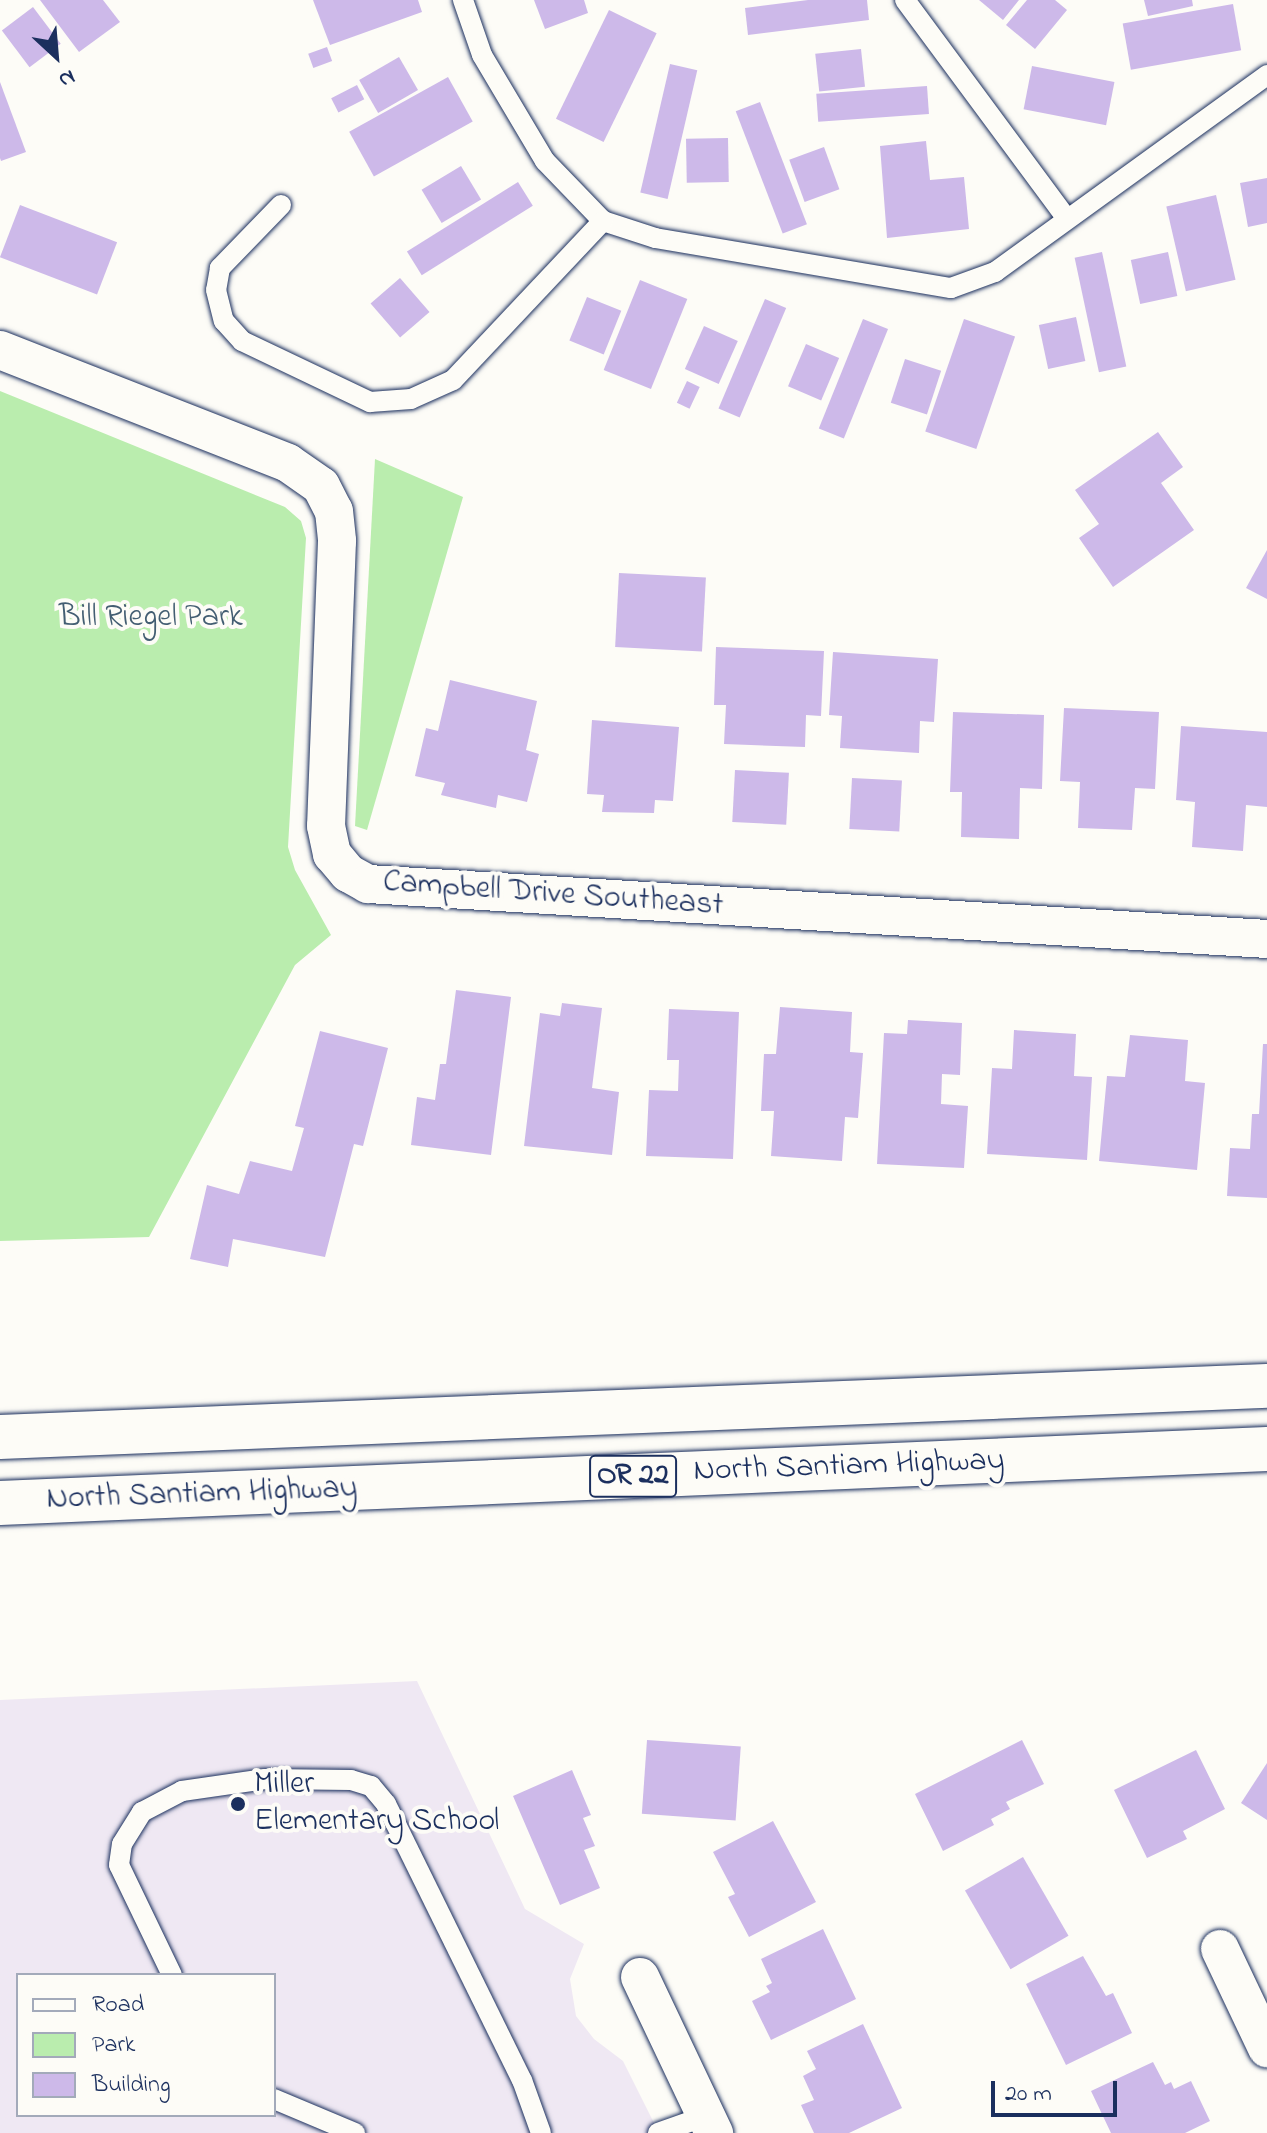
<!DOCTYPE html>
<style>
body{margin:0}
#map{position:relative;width:1267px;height:2133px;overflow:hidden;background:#fdfcf7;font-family:"Indie Flower",sans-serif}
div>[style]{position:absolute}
.built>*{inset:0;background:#efe8f3}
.green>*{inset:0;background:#baedae}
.building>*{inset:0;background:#cdb9e9;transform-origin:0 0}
.roads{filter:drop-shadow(0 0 2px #1b2f5e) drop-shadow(0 0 2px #1b2f5e)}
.service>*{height:20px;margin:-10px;padding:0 10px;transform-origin:10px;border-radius:10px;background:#fdfcf7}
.minor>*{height:38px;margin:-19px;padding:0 19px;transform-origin:19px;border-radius:19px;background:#fdfcf7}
.motorway>*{height:44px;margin:-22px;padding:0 22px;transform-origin:22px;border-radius:22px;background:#fdfcf7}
.dots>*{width:22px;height:22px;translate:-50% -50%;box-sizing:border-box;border:4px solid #fdfcf7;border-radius:50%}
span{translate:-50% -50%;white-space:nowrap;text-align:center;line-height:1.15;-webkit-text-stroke:8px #fdfcf7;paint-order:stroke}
.shield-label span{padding:2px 6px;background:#fdfcf7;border:2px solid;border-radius:6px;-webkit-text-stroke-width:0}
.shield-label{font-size:30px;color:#1b2f5e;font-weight:700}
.park-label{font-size:32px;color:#435e72}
.street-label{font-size:32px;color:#1b2f5e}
.poi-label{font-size:32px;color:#1b2f5e}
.left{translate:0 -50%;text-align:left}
.legend{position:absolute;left:16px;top:1973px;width:260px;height:144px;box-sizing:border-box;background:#fdfcf7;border:2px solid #a3aaba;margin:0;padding:10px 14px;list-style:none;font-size:24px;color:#1b2f5e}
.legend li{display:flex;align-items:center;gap:16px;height:40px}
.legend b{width:40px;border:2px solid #a3aaba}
.north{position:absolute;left:16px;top:16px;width:80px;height:80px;-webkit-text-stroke:6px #fdfcf7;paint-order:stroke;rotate:154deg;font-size:22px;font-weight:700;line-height:32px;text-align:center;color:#1b2f5e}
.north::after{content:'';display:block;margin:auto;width:28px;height:36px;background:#1b2f5e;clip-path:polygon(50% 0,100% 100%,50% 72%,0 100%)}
.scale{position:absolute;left:991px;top:2081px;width:126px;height:36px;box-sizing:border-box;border:4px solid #1b2f5e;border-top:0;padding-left:10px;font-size:24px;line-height:28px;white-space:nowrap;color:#1b2f5e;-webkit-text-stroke:6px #fdfcf7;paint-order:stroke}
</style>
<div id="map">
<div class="built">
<i style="clip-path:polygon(evenodd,417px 1681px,525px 1909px,584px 1944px,570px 1979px,576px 2016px,594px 2039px,623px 2061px,659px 2133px,0 2133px,0 1700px,417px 1681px,18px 1975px,274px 1975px,274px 2115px,18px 2115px,18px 1975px)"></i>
</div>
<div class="green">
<i style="clip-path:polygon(0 391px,285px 507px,301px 521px,306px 538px,288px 847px,295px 870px,331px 935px,295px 965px,149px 1237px,0 1241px)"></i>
<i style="clip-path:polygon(375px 459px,463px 497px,367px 830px,355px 826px)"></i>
</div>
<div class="building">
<i style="clip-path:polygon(40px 0,103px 0,120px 22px,79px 52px)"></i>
<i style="clip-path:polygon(313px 0,418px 0,422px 12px,330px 45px)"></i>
<i style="clip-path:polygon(534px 0,584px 0,588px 13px,545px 29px)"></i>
<i style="clip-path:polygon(808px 0,867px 0,869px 20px,748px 35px,745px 8px)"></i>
<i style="clip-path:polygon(979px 0,1019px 0,1003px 20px)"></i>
<i style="clip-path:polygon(1027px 0,1055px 0,1067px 10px,1035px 49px,1006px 25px)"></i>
<i style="clip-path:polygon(1144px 0,1192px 0,1193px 6px,1148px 16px)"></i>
<i style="left:1233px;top:4px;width:47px;height:112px;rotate:80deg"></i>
<i style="left:33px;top:7px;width:46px;height:39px;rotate:53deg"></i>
<i style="left:609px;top:10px;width:53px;height:121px;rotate:26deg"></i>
<i style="left:327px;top:47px;width:15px;height:20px;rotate:70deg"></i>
<i style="left:861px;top:49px;width:38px;height:46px;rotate:84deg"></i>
<i style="left:399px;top:57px;width:38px;height:46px;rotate:60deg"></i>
<i style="left:670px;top:64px;width:28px;height:132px;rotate:13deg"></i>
<i style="left:1032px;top:66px;width:84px;height:44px;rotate:11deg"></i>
<i style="left:448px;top:77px;width:51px;height:113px;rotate:61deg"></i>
<i style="clip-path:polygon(0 82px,26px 152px,1px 161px,0 158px)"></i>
<i style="left:357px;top:85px;width:16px;height:29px;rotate:63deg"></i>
<i style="left:927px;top:86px;width:28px;height:111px;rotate:86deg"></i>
<i style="left:760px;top:102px;width:131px;height:26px;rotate:69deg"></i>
<i style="left:728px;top:138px;width:44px;height:42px;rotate:89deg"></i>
<i style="clip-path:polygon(926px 141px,930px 180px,964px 177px,969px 229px,887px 238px,880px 146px)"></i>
<i style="left:824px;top:147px;width:45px;height:37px;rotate:70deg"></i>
<i style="left:461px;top:166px;width:39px;height:46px;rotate:59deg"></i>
<i style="clip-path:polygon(1267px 178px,1267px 223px,1248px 227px,1240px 183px)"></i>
<i style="left:518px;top:182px;width:28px;height:131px;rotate:58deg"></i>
<i style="left:1216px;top:195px;width:87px;height:51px;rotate:77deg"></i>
<i style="left:20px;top:205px;width:104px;height:56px;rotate:21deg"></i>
<i style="left:1102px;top:252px;width:117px;height:28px;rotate:78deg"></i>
<i style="left:1168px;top:252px;width:45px;height:38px;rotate:78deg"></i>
<i style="left:400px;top:278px;width:45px;height:39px;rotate:49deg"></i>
<i style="left:640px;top:280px;width:51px;height:97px;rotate:22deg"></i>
<i style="left:587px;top:297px;width:37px;height:47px;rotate:22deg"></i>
<i style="left:765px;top:299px;width:23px;height:119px;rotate:23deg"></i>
<i style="left:1076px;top:317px;width:45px;height:38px;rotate:78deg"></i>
<i style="left:863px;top:319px;width:27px;height:118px;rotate:22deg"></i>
<i style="left:964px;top:319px;width:54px;height:119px;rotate:19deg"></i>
<i style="left:704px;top:326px;width:37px;height:47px;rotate:24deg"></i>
<i style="left:806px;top:344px;width:36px;height:46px;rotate:23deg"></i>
<i style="left:905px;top:359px;width:38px;height:46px;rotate:18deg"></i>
<i style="left:687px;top:381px;width:14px;height:24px;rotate:25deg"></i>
<i style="clip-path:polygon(1158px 432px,1183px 467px,1161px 483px,1194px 530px,1113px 587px,1079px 538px,1099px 524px,1075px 490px)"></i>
<i style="clip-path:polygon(1267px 550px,1267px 599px,1246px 588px)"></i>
<i style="left:619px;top:573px;width:87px;height:74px;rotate:3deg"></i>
<i style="clip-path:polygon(716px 647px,824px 651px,821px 716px,806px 715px,805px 747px,724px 744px,726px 705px,714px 705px)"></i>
<i style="clip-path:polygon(833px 652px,938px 659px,934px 722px,920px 721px,919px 753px,840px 748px,842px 716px,829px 715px)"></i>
<i style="clip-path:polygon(450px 680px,537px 701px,526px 750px,539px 754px,527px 802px,498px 795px,496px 808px,441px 795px,445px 783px,415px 776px,426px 728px,438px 731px)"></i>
<i style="clip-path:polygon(1064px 708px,1159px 712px,1155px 789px,1135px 788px,1132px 830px,1078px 828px,1080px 782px,1060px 781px)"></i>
<i style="clip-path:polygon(953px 712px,1044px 715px,1042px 789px,1020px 788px,1019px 839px,961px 837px,962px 792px,950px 792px)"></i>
<i style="clip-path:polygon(592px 720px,679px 727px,673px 801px,655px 800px,654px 813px,602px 812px,604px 795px,587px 794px)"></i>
<i style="clip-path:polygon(1181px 726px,1267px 732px,1267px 807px,1246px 805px,1243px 851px,1192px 847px,1195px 802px,1176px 800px)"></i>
<i style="left:735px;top:770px;width:54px;height:52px;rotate:3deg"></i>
<i style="left:852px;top:778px;width:50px;height:51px;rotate:3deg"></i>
<i style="clip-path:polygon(456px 990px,511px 997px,491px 1155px,411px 1145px,417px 1097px,435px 1100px,440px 1064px,446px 1064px)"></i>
<i style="clip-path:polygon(562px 1003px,602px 1008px,592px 1088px,619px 1092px,612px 1155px,524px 1146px,540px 1013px,560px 1016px)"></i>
<i style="clip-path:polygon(780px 1007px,852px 1012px,850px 1052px,863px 1053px,858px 1118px,845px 1117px,842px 1161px,771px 1156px,774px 1111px,761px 1111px,764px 1054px,776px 1054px)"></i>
<i style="clip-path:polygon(669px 1009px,739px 1012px,733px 1159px,646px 1156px,649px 1090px,678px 1091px,679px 1060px,667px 1060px)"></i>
<i style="clip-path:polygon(908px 1020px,962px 1023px,960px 1075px,942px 1074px,941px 1104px,968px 1106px,964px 1168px,877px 1164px,884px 1033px,907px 1034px)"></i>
<i style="clip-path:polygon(1014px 1030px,1076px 1034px,1074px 1076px,1092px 1077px,1087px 1160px,987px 1154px,992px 1068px,1012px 1069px)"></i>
<i style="clip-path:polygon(320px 1031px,388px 1048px,363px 1146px,354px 1144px,325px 1257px,233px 1239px,228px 1267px,190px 1259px,207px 1185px,239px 1194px,250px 1161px,292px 1171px,304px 1128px,295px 1126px)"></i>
<i style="clip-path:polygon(1130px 1035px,1188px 1040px,1185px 1081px,1205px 1083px,1197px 1170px,1099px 1161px,1107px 1076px,1125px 1077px)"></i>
<i style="clip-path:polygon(1263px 1044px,1267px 1044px,1267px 1198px,1227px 1196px,1230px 1148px,1250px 1149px,1252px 1114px,1259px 1114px)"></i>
<i style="left:647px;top:1740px;width:94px;height:74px;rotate:4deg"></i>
<i style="clip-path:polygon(1022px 1740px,1044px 1784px,1006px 1802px,1010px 1809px,991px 1819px,994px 1825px,943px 1851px,915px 1794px)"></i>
<i style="clip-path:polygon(1196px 1750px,1225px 1809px,1183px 1831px,1187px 1839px,1147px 1858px,1114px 1790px)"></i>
<i style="clip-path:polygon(1267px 1763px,1267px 1820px,1241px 1803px)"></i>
<i style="clip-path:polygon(572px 1770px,591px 1815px,583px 1818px,595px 1846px,584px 1850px,600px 1888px,560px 1905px,513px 1796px)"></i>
<i style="clip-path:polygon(773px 1821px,816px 1902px,749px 1937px,728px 1897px,735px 1894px,713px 1852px)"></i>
<i style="left:1023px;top:1857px;width:91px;height:67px;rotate:60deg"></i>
<i style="clip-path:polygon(823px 1929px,856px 1999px,771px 2040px,752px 2001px,770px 1992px,766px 1986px,772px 1983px,761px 1959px)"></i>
<i style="clip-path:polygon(1083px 1956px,1106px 1996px,1113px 1993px,1132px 2033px,1066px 2065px,1026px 1984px)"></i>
<i style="clip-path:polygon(863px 2024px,902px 2108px,849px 2133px,814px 2133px,801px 2105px,814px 2100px,803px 2076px,816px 2069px,807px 2051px)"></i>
<i style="clip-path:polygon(1153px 2062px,1165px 2085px,1171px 2082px,1174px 2089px,1191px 2081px,1210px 2121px,1185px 2133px,1111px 2133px,1091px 2091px)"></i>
</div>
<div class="roads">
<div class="service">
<i style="left:463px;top:0;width:58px;rotate:70.9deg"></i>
<i style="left:482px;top:55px;width:123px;rotate:59.3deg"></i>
<i style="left:545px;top:161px;width:83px;rotate:46deg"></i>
<i style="left:603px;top:221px;width:55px;rotate:18.1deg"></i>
<i style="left:655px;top:238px;width:300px;rotate:9.6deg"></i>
<i style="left:951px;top:288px;width:47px;rotate:-20deg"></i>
<i style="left:995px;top:272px;width:336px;rotate:-35.9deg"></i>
<i style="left:905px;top:0;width:272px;rotate:53.5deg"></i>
<i style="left:281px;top:205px;width:88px;rotate:134.1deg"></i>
<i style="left:220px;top:268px;width:22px;rotate:100deg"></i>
<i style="left:216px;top:290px;width:32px;rotate:76deg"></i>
<i style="left:224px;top:321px;width:27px;rotate:48deg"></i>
<i style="left:242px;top:341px;width:142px;rotate:25.5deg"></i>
<i style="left:370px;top:402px;width:41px;rotate:-4.2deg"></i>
<i style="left:411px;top:399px;width:46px;rotate:-24.3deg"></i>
<i style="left:453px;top:380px;width:219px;rotate:-46.7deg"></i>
<i style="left:172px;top:1975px;width:122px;rotate:-115.7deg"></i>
<i style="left:119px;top:1865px;width:21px;rotate:-82deg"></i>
<i style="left:122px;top:1844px;width:38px;rotate:-58deg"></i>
<i style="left:142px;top:1812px;width:45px;rotate:-27.7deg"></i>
<i style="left:182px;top:1791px;width:84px;rotate:-8.2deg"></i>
<i style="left:265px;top:1779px;width:86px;rotate:0.7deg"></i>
<i style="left:351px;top:1780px;width:21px;rotate:17deg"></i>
<i style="left:371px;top:1786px;width:23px;rotate:50deg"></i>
<i style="left:386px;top:1804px;width:308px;rotate:63.8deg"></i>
<i style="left:522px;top:2080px;width:56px;rotate:70.3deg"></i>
<i style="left:274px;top:2099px;width:88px;rotate:22.8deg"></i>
<i style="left:658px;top:2133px;width:51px;rotate:-19.5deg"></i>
</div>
<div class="minor">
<i style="left:0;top:350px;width:309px;rotate:21.4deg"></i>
<i style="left:288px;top:463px;width:40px;rotate:34.9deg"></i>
<i style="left:321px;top:486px;width:28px;rotate:63deg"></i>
<i style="left:334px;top:511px;width:30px;rotate:84deg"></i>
<i style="left:337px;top:541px;width:285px;rotate:92.2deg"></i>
<i style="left:326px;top:826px;width:29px;rotate:78deg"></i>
<i style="left:332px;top:854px;width:25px;rotate:50deg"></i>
<i style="left:348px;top:873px;width:23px;rotate:29deg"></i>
<i style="left:368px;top:884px;width:901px;rotate:3.5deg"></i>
<i style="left:1220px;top:1949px;width:110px;rotate:64.6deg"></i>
<i style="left:640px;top:1977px;width:173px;rotate:64.6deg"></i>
</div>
<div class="motorway">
<i style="left:0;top:1437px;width:1268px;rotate:-2.31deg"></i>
<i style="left:0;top:1503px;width:1268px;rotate:-2.44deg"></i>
</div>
</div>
<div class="dots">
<i style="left:238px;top:1804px;background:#1b2f5e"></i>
</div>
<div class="shield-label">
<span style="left:633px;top:1476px">OR 22</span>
</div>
<div class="park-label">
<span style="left:151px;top:618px">Bill Riegel Park</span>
</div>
<div class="street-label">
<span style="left:553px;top:895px;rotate:4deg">Campbell Drive Southeast</span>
<span style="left:849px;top:1467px;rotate:-2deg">North Santiam Highway</span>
<span style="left:202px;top:1495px;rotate:-2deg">North Santiam Highway</span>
</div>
<div class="poi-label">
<span class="left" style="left:254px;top:1804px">Miller<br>Elementary School</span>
</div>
<ul class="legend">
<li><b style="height:10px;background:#fdfcf7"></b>Road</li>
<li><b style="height:22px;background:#baedae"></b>Park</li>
<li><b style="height:22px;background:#cdb9e9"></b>Building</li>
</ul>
<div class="north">N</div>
<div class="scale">20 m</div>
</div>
